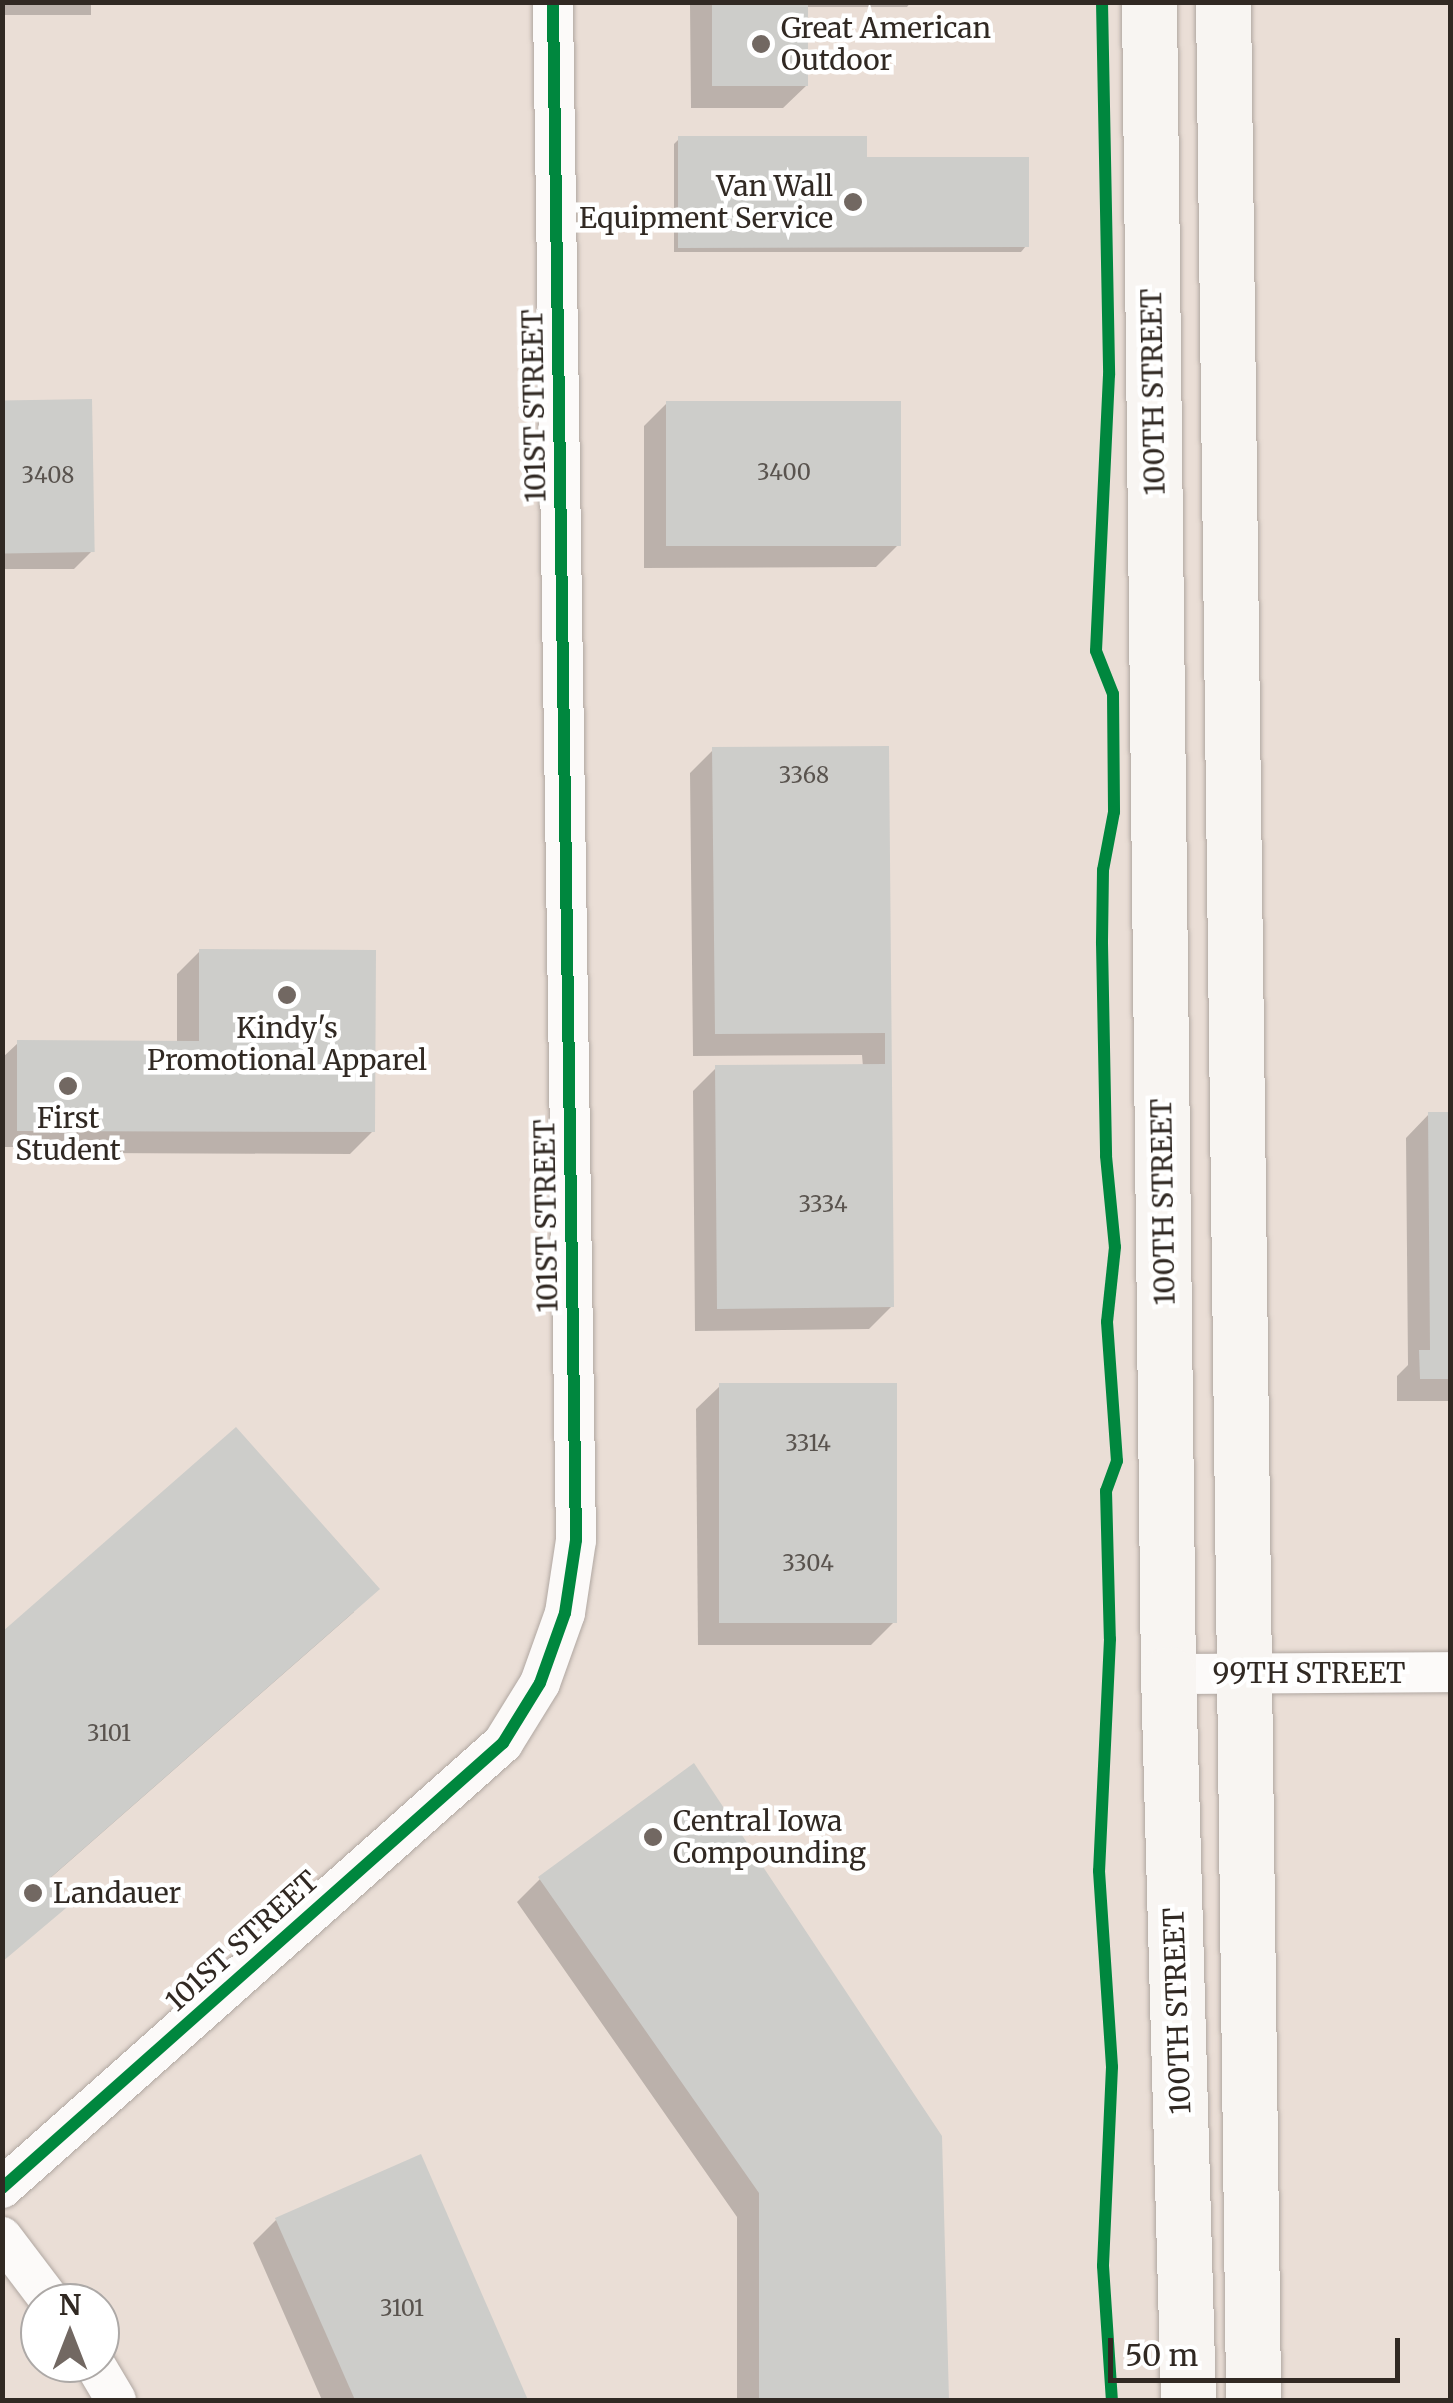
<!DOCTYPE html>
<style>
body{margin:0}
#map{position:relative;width:1453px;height:2403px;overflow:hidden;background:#eaded6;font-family:Merriweather,serif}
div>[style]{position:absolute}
.shadow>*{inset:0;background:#0003;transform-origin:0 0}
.building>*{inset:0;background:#cdcdca;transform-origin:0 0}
.roads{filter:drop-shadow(0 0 2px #b0a7a1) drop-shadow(0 0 2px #b0a7a1)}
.minor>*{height:40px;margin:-20px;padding:0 20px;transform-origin:20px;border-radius:20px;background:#fcfaf9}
.secondary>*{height:55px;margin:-27.5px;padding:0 27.5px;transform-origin:27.5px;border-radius:27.5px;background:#f8f5f2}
.cycleway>*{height:12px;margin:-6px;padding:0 6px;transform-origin:6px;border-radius:6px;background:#00873e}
.dots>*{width:28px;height:28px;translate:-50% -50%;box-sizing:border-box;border:5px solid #fff;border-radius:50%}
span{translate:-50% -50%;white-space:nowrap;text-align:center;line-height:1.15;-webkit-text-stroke:9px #fff;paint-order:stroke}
.number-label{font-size:22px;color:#59534e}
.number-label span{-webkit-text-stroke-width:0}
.poi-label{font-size:28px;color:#312923}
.left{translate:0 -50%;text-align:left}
.right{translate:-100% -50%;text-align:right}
.street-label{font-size:28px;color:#312923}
.frame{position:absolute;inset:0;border:5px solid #312923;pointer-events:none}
.north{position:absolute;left:20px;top:2283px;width:100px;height:100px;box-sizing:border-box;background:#fff;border:2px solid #ada9a7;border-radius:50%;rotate:0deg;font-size:28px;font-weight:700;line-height:40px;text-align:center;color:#312923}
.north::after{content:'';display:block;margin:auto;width:35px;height:45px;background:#726862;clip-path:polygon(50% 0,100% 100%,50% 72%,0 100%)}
.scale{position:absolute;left:1108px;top:2338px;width:292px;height:45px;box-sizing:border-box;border:5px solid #312923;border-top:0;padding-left:12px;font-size:30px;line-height:35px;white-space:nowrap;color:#312923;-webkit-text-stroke:8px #fff;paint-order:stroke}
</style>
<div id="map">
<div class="shadow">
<i style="left:2px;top:2px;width:89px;height:13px"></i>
<i style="clip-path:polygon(675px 2px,911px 2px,907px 7px,806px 7px,807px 85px,783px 108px,691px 108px,690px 5px)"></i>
<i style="clip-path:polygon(679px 139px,865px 159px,1026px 246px,1021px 252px,674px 252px,674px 144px)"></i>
<i style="clip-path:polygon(2px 403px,92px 551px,74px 569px,2px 569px)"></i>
<i style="clip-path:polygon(667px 403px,899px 544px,876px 567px,644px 568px,644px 426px)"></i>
<i style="clip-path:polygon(887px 748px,892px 1306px,869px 1329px,695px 1331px,693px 1091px,716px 1068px,863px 1067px,862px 1055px,693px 1056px,690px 773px,713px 750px)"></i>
<i style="clip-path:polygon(200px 951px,373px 1131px,350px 1154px,97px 1153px,97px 1147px,2px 1147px,2px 1058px,18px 1043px,177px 1043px,177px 974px)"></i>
<i style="clip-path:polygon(1429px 1114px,1450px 1114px,1450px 1401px,1397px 1401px,1397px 1376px,1408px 1365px,1406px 1138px)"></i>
<i style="clip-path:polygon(720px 1386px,894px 1622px,871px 1645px,698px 1645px,696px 1409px)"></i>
<i style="clip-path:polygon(236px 1430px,354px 1612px,48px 1880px,2px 1961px)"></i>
<i style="clip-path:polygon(540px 1879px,940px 2137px,947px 2400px,737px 2400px,737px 2217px,517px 1902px)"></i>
<i style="clip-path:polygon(420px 2158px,525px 2400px,322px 2400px,253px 2243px,276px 2220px)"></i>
</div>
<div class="building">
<i style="left:712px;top:2px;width:96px;height:84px"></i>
<i style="clip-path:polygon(678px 136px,867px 136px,867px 157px,1029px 157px,1029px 247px,678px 248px)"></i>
<i style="left:92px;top:399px;width:153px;height:90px;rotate:89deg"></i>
<i style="left:666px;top:401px;width:235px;height:145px"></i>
<i style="clip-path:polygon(889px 746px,894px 1307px,717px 1309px,715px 1065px,885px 1064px,885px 1033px,715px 1034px,712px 747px)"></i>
<i style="clip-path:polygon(199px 949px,376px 950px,375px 1132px,17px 1131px,17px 1040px,199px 1041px)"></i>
<i style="clip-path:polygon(1428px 1112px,1450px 1112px,1450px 1379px,1420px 1379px,1419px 1350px,1430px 1350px)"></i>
<i style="left:719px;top:1383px;width:178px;height:240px"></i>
<i style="clip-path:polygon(236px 1427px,380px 1589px,50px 1878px,72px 1903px,2px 1962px,2px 1632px)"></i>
<i style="clip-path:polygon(694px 1763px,942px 2136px,949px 2400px,759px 2400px,759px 2193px,538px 1877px)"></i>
<i style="clip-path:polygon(421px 2154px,528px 2400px,355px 2400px,275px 2218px)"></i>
</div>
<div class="roads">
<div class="minor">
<i style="left:1168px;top:1674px;width:282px;rotate:-0.4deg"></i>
<i style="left:2px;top:2188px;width:670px;rotate:-41.61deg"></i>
<i style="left:503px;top:1743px;width:70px;rotate:-58.3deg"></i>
<i style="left:540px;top:1683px;width:74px;rotate:-70.3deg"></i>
<i style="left:565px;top:1613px;width:74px;rotate:-81.4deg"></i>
<i style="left:576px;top:1540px;width:1538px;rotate:-90.86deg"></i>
<i style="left:2px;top:2237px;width:83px;rotate:52.9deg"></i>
<i style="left:94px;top:2363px;width:43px;rotate:59.3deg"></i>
</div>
<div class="secondary">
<i style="left:1149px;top:2px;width:1672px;rotate:89.35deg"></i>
<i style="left:1168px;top:1674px;width:726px;rotate:88.42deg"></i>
<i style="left:1223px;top:2px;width:2398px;rotate:89.28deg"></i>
</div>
</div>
<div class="cycleway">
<i style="left:1102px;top:2px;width:373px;rotate:88.9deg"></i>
<i style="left:1109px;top:375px;width:276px;rotate:92.7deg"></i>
<i style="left:1096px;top:651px;width:46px;rotate:68.4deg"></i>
<i style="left:1113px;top:694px;width:118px;rotate:89.5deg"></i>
<i style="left:1114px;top:812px;width:59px;rotate:100.7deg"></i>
<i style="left:1103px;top:870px;width:73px;rotate:90.8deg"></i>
<i style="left:1102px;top:943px;width:213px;rotate:88.9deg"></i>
<i style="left:1106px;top:1156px;width:91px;rotate:84.4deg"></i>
<i style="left:1115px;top:1247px;width:75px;rotate:96.1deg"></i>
<i style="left:1107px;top:1322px;width:139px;rotate:85.9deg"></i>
<i style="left:1117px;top:1461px;width:32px;rotate:110deg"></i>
<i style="left:1106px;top:1491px;width:148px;rotate:88.5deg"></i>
<i style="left:1110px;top:1639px;width:232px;rotate:92.7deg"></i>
<i style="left:1099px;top:1871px;width:196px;rotate:86.2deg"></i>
<i style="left:1112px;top:2067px;width:199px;rotate:92.6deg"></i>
<i style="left:1103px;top:2266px;width:134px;rotate:86.2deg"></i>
<i style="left:2px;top:2188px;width:670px;rotate:-41.61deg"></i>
<i style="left:503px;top:1743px;width:70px;rotate:-58.3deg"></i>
<i style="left:540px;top:1683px;width:74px;rotate:-70.3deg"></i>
<i style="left:565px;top:1613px;width:74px;rotate:-81.4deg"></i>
<i style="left:576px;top:1540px;width:1538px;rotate:-90.86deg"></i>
</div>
<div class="dots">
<i style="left:761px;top:44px;background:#726862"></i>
<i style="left:853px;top:202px;background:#726862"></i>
<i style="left:287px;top:995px;background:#726862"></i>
<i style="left:68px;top:1086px;background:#726862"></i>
<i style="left:653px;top:1837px;background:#726862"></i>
<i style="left:33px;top:1893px;background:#726862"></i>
</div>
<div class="number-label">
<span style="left:784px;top:473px">3400</span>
<span style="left:48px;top:476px">3408</span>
<span style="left:804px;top:776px">3368</span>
<span style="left:823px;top:1205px">3334</span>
<span style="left:808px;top:1444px">3314</span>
<span style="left:808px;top:1564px">3304</span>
<span style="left:109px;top:1734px">3101</span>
<span style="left:402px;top:2309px">3101</span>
</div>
<div class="poi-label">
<span class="left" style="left:781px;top:44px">Great American<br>Outdoor</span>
<span class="right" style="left:833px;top:202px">Van Wall<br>Equipment Service</span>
<span style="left:287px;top:1044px">Kindy's<br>Promotional Apparel</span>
<span style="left:68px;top:1134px">First<br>Student</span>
<span class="left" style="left:673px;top:1837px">Central Iowa<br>Compounding</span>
<span class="left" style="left:53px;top:1893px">Landauer</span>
</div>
<div class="street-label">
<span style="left:1153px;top:392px;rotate:-91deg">100TH STREET</span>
<span style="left:534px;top:406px;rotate:-91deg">101ST STREET</span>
<span style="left:1163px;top:1202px;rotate:-91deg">100TH STREET</span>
<span style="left:546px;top:1216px;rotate:-91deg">101ST STREET</span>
<span style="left:1309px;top:1673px">99TH STREET</span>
<span style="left:242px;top:1941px;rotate:-42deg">101ST STREET</span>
<span style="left:1177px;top:2011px;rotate:-92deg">100TH STREET</span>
</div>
<div class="frame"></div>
<div class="north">N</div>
<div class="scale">50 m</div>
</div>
